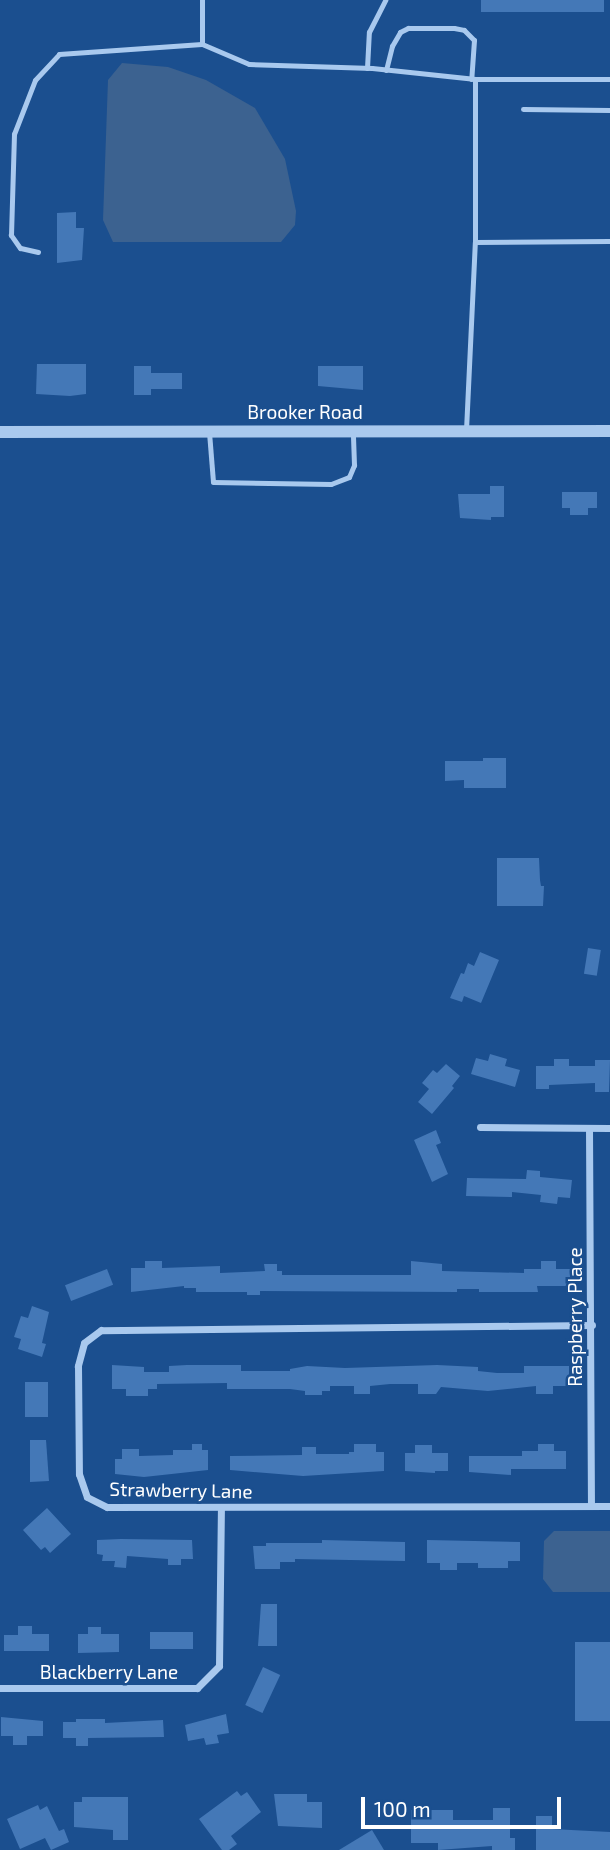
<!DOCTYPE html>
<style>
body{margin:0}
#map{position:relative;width:610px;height:1850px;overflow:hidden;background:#1b4f8f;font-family:"Exo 2",sans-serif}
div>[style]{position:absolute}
.water>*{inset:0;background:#3c6290}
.building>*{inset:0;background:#4478b7;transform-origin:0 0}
.service>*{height:5px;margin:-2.5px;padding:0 2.5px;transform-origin:2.5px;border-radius:2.5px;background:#a9c9ee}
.minor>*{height:7px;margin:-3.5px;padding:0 3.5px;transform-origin:3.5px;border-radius:3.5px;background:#a9c9ee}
.tertiary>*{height:12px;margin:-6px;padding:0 6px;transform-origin:6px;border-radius:6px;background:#a9c9ee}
span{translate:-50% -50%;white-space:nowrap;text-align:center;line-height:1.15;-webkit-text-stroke:5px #1b4f8f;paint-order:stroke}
.street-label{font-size:19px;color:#fff}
.scale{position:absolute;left:361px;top:1797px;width:200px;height:32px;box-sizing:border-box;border:4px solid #fff;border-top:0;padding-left:9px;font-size:21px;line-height:24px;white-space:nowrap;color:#fff;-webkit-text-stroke:5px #1b4f8f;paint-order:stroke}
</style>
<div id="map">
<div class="water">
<i style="clip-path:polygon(122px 63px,168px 67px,206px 80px,255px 108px,285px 159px,296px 211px,295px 225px,281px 242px,113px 242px,103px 220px,108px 80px)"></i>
<i style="clip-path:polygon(554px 1531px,610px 1531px,610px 1592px,553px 1592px,543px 1579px,544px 1541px)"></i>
</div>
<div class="building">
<i style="left:481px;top:0;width:123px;height:12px"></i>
<i style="clip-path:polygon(76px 212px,76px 228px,84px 228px,82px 260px,57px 263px,57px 213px)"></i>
<i style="clip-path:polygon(37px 364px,86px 364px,86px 394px,70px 396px,36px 394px)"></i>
<i style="clip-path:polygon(134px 366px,151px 366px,151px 373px,182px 373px,182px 389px,151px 389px,151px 395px,134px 395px)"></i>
<i style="clip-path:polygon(318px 366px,363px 366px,363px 390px,318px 386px)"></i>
<i style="clip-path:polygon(490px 486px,504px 486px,504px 517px,491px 517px,491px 520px,460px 518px,458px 494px,490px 494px)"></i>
<i style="clip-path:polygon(562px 492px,597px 492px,597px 508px,588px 508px,588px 515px,570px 515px,570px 508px,562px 508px)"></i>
<i style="clip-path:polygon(483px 758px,506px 758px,506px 788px,464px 788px,464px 780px,445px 781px,445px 761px,483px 761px)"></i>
<i style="clip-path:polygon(497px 858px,539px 858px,540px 880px,541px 886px,544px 886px,543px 906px,497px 906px)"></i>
<i style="left:588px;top:948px;width:13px;height:26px;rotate:9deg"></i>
<i style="clip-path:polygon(480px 952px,499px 960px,481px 1003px,464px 996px,462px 1002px,450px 998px,461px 973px,464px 974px,468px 963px,474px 966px)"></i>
<i style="clip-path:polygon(490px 1054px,507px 1059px,505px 1066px,520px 1070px,515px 1087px,471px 1074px,476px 1058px,488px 1061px)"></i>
<i style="clip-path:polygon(554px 1059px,569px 1059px,569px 1066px,595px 1066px,595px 1060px,610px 1060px,609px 1092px,595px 1092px,595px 1083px,549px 1085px,549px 1089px,536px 1089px,536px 1066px,554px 1066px)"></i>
<i style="clip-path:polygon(446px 1064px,460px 1076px,452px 1086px,454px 1088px,432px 1114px,418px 1102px,429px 1089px,422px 1083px,433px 1070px,437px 1073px)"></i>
<i style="clip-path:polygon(436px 1130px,441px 1143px,436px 1145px,448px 1174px,432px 1182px,414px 1140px)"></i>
<i style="clip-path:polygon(527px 1170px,540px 1171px,540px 1177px,572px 1180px,570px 1198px,558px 1197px,557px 1204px,540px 1202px,541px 1195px,512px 1192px,512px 1197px,466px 1196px,467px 1178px,526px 1179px)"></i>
<i style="clip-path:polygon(145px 1261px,162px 1261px,162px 1268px,220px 1266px,220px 1273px,265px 1271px,264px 1264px,277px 1264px,277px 1271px,282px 1271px,282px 1275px,411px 1275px,411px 1261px,442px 1264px,442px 1271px,524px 1273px,524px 1269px,541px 1269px,541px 1261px,556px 1261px,556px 1269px,570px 1269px,570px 1286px,537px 1286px,538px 1292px,479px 1292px,479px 1289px,457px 1289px,457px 1292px,260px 1291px,260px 1295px,247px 1295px,247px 1292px,196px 1292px,196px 1288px,184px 1288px,184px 1286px,131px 1292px,131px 1268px,145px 1268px)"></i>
<i style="left:107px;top:1269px;width:17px;height:45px;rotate:69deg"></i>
<i style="clip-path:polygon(32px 1306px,49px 1312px,42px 1343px,46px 1344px,42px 1357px,18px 1349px,21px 1339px,14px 1337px,21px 1316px,28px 1318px)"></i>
<i style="clip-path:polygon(112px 1365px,144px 1367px,144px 1372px,169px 1372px,169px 1366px,187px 1365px,241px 1365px,241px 1371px,290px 1371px,290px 1369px,307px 1366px,345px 1368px,437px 1365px,478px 1367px,478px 1371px,497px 1373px,524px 1373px,524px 1366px,569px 1366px,569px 1386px,553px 1386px,553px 1394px,536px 1394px,536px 1386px,488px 1391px,441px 1387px,436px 1394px,418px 1394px,418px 1384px,390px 1384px,370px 1386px,370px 1394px,354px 1394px,354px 1386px,330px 1386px,330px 1391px,322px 1391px,322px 1395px,305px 1395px,305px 1391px,290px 1389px,227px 1389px,227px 1383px,157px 1384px,157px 1389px,148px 1389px,148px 1396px,126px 1396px,126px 1389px,112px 1389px)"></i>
<i style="left:25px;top:1382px;width:23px;height:35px"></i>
<i style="clip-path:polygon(30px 1440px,46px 1440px,49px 1481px,30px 1482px)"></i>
<i style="clip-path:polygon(192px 1444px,202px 1444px,202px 1450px,208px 1450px,208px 1470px,144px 1477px,115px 1474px,115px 1459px,122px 1459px,122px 1449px,139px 1449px,139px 1456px,173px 1455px,173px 1450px,192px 1450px)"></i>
<i style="clip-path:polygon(354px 1444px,376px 1444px,376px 1452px,384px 1452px,384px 1471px,303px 1476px,230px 1470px,230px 1456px,302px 1455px,302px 1447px,316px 1447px,316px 1454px,349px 1454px,349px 1452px,354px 1452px)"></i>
<i style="clip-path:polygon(538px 1444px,554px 1444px,554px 1451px,566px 1451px,566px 1469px,511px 1469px,511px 1475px,469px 1472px,469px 1456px,522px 1456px,522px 1451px,538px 1451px)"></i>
<i style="clip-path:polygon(415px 1445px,432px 1445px,432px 1453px,448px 1453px,448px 1471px,435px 1471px,435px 1473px,405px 1471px,405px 1453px,415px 1453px)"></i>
<i style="clip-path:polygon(47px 1508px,71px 1534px,50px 1553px,45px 1547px,41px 1550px,23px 1530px)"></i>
<i style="clip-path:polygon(121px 1539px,192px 1540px,193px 1559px,181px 1559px,181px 1565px,168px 1565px,168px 1559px,127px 1556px,126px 1568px,114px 1567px,115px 1561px,102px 1561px,103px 1555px,97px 1554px,97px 1540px)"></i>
<i style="clip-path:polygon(322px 1540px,405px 1542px,405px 1561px,295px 1559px,295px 1562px,280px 1562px,280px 1569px,255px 1569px,253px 1546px,266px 1546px,266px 1543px,322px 1543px)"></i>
<i style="clip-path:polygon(427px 1540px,520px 1542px,520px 1561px,508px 1561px,508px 1568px,478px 1568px,478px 1563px,457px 1563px,457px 1570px,440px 1570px,440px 1563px,427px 1563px)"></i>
<i style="clip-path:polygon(261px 1604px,277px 1604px,277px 1646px,258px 1646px)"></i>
<i style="clip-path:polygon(18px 1626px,32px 1626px,32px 1634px,49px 1634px,49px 1651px,4px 1651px,4px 1635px,18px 1635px)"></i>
<i style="clip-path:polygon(88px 1627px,101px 1627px,101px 1634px,119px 1634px,119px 1652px,78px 1653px,78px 1634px,88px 1634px)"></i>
<i style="left:150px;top:1632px;width:43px;height:17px"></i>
<i style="left:575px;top:1642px;width:35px;height:79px"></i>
<i style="left:263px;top:1667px;width:19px;height:42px;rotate:25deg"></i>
<i style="clip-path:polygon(226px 1714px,229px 1733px,217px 1735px,219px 1743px,206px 1745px,204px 1738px,188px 1741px,185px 1725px)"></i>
<i style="clip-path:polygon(1px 1717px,43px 1721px,43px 1736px,27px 1736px,27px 1745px,13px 1745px,13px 1736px,1px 1736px)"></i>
<i style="clip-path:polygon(76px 1719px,105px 1719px,105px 1723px,163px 1720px,164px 1737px,88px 1738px,88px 1746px,76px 1746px,76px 1738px,63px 1738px,63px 1722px,76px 1722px)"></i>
<i style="clip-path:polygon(237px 1791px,241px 1796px,247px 1792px,261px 1812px,231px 1836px,237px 1844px,229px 1850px,222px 1850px,199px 1819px)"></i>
<i style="clip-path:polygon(274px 1794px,307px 1794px,307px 1802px,322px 1802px,322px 1828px,278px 1826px)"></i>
<i style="clip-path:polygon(82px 1797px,128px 1797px,128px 1840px,113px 1840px,113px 1830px,74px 1827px,74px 1802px,82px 1802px)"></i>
<i style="clip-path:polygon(38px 1805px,40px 1810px,47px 1806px,59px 1831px,64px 1829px,69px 1842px,51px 1850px,45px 1838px,20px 1849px,7px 1819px)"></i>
<i style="clip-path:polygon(493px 1808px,510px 1808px,510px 1838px,515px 1838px,515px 1850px,492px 1850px,492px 1846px,438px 1850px,438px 1843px,411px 1843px,411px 1810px,453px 1810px,453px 1820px,493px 1820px)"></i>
<i style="clip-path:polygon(536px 1816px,552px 1816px,552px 1829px,610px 1832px,610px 1850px,536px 1850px)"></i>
<i style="clip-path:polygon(372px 1830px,384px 1850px,339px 1850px)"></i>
</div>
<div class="service">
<i style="left:202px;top:0;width:44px;rotate:90deg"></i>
<i style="left:367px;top:68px;width:36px;rotate:-87deg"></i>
<i style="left:369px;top:32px;width:36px;rotate:-63deg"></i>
<i style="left:386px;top:70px;width:25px;rotate:-76deg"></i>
<i style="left:392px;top:46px;width:16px;rotate:-60deg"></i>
<i style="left:400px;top:32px;width:9px;rotate:-27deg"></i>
<i style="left:408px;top:28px;width:46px"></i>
<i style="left:454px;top:28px;width:10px;rotate:11deg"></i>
<i style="left:464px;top:30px;width:14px;rotate:45deg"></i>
<i style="left:474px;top:40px;width:39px;rotate:94deg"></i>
<i style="left:523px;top:109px;width:87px;rotate:0.7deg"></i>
<i style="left:475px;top:242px;width:135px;rotate:-0.4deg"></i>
<i style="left:38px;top:252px;width:18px;rotate:-167deg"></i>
<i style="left:20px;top:248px;width:16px;rotate:-125deg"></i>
<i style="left:11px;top:235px;width:101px;rotate:-88.3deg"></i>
<i style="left:14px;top:134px;width:58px;rotate:-68.7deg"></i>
<i style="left:35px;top:80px;width:35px;rotate:-47deg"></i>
<i style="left:59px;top:54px;width:143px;rotate:-4deg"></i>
<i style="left:202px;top:44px;width:51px;rotate:23.1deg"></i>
<i style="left:249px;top:64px;width:123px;rotate:1.9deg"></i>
<i style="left:372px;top:68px;width:104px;rotate:6.1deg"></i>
<i style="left:466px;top:430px;width:188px;rotate:-87.3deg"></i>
<i style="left:475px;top:242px;width:163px;rotate:-90deg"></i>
<i style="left:475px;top:79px;width:135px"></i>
<i style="left:209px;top:432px;width:50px;rotate:85.4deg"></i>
<i style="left:213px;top:482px;width:118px;rotate:1deg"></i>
<i style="left:331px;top:484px;width:19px;rotate:-21deg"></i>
<i style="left:349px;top:477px;width:13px;rotate:-67deg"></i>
<i style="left:354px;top:465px;width:34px;rotate:-92deg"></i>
</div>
<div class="minor">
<i style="left:480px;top:1127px;width:130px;rotate:0.4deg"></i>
<i style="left:589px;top:1128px;width:378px;rotate:89.7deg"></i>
<i style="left:592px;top:1325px;width:491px;rotate:179.4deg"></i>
<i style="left:101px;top:1330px;width:21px;rotate:143deg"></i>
<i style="left:84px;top:1343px;width:24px;rotate:105deg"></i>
<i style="left:78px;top:1366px;width:108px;rotate:89.5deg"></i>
<i style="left:79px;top:1474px;width:24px;rotate:71deg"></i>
<i style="left:87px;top:1497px;width:22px;rotate:27deg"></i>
<i style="left:107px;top:1507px;width:503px;rotate:-0.11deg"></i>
<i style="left:0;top:1688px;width:197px"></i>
<i style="left:197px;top:1688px;width:31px;rotate:-45deg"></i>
<i style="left:219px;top:1666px;width:158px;rotate:-89.3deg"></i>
</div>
<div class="tertiary">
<i style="left:0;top:432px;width:610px;rotate:-0.09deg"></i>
</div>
<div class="street-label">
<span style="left:305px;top:412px">Brooker Road</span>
<span style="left:575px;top:1317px;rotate:-90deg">Raspberry Place</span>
<span style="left:181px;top:1490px;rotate:1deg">Strawberry Lane</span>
<span style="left:109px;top:1672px">Blackberry Lane</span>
</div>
<div class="scale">100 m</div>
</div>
